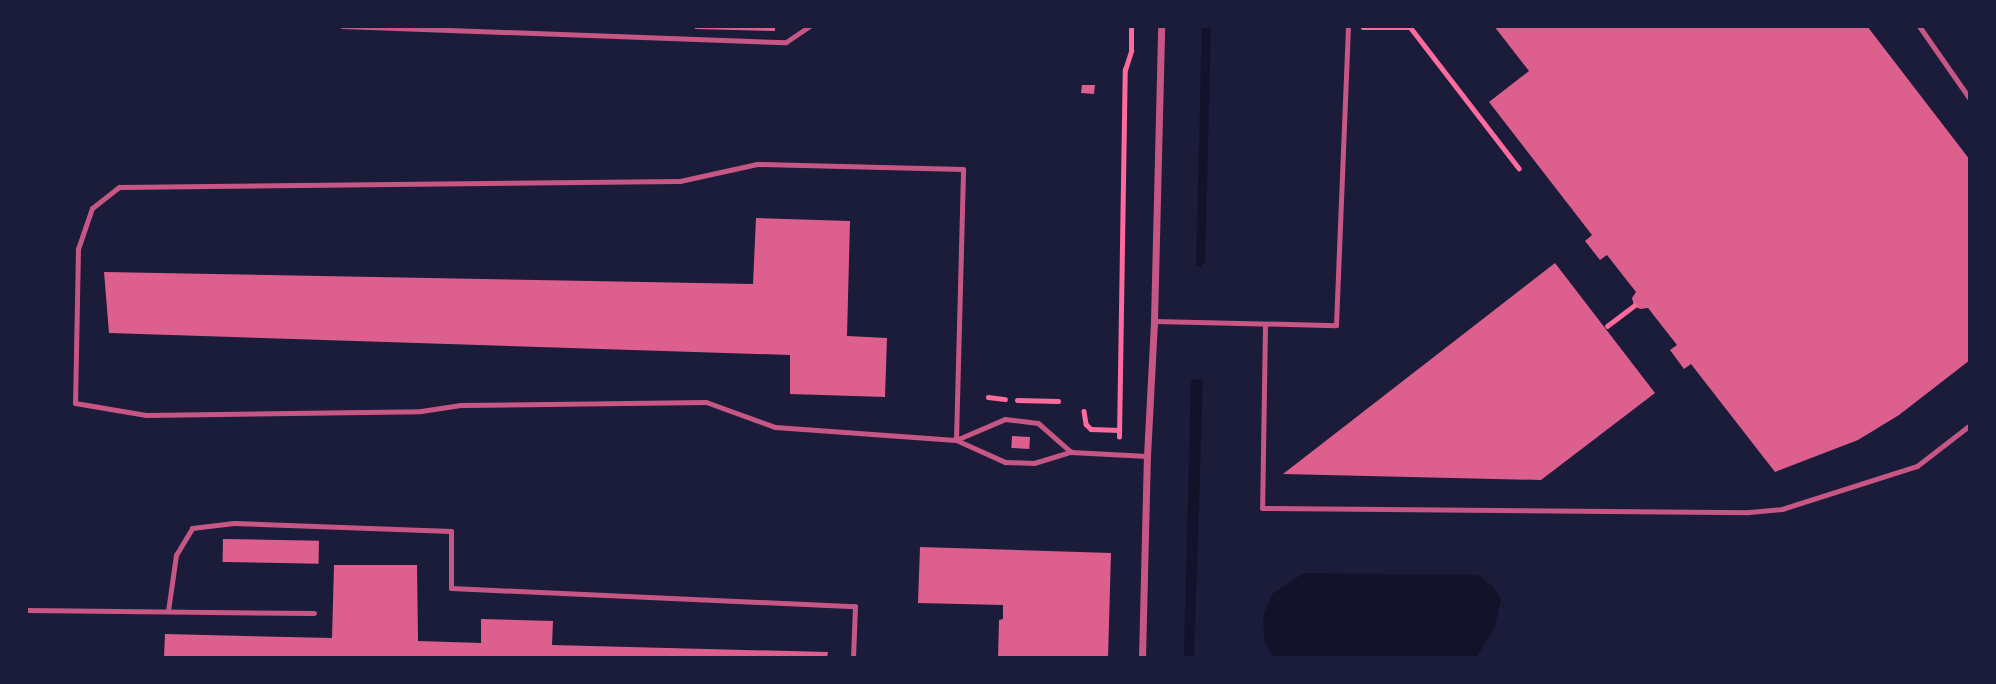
<!DOCTYPE html>
<style>
body{margin:0}
#map{position:relative;width:1996px;height:684px;overflow:hidden;background:#1b1b3a;font-family:Helvetica,sans-serif}
div>[style]{position:absolute}
.water>*{inset:0;background:#12122b}
.building>*{inset:0;background:#dd5f8e;transform-origin:0 0}
.path>*{height:4.5px;margin:-2.25px;padding:0 2.25px;transform-origin:2.25px;border-radius:2.25px;background:#ff6b9d}
.service>*{height:5px;margin:-2.5px;padding:0 2.5px;transform-origin:2.5px;border-radius:2.5px;background:#c65784}
.minor>*{height:7px;margin:-3.5px;padding:0 3.5px;transform-origin:3.5px;border-radius:3.5px;background:#c65784}
span{translate:-50% -50%;white-space:nowrap;text-align:center;line-height:1.15;-webkit-text-stroke:7px #1b1b3a;paint-order:stroke}
.frame{position:absolute;inset:0;border:28px solid #1b1b3a;pointer-events:none}
</style>
<div id="map">
<div class="water">
<i style="clip-path:polygon(1202px 26px,1211px 26px,1205px 261px,1201px 267px,1196px 266px)"></i>
<i style="clip-path:polygon(1191px 379px,1203px 380px,1194px 658px,1184px 658px)"></i>
<i style="clip-path:polygon(1304px 573px,1478px 575px,1493px 587px,1501px 600px,1495px 626px,1476px 658px,1274px 658px,1264px 640px,1263px 615px,1272px 594px)"></i>
</div>
<div class="building">
<i style="clip-path:polygon(695px 26px,775px 26px,775px 31px,695px 29px)"></i>
<i style="clip-path:polygon(1494px 26px,1867px 26px,1970px 160px,1970px 360px,1899px 415px,1858px 440px,1775px 472px,1691px 364px,1684px 369px,1670px 350px,1677px 345px,1648px 308px,1640px 309px,1634px 306px,1632px 298px,1636px 292px,1607px 255px,1600px 260px,1585px 241px,1592px 235px,1489px 102px,1529px 71px)"></i>
<i style="clip-path:polygon(1082px 85px,1095px 85px,1094px 94px,1081px 93px)"></i>
<i style="clip-path:polygon(756px 218px,850px 221px,847px 336px,887px 338px,885px 397px,790px 394px,790px 355px,109px 333px,104px 272px,753px 284px)"></i>
<i style="clip-path:polygon(1555px 263px,1655px 393px,1541px 480px,1283px 474px)"></i>
<i style="left:1012px;top:436px;width:18px;height:12px;rotate:3deg"></i>
<i style="left:223px;top:539px;width:96px;height:23px;rotate:1deg"></i>
<i style="clip-path:polygon(920px 547px,1111px 553px,1108px 658px,998px 658px,999px 620px,1003px 619px,1003px 605px,918px 603px)"></i>
<i style="clip-path:polygon(334px 565px,417px 565px,418px 641px,481px 643px,481px 619px,553px 621px,552px 645px,828px 652px,827px 658px,164px 658px,165px 634px,332px 638px)"></i>
</div>
<div class="path">
<i style="left:1363px;top:28px;width:48px"></i>
<i style="left:1411px;top:28px;width:177px;rotate:52.4deg"></i>
<i style="left:1607px;top:326px;width:34px;rotate:-37deg"></i>
<i style="left:988px;top:397px;width:17px;rotate:7deg"></i>
<i style="left:1017px;top:400px;width:41px;rotate:1.4deg"></i>
<i style="left:1084px;top:411px;width:13px;rotate:81deg"></i>
<i style="left:1086px;top:424px;width:7px;rotate:45deg"></i>
<i style="left:1091px;top:429px;width:28px;rotate:2deg"></i>
<i style="left:1119px;top:437px;width:367px;rotate:-89.1deg"></i>
<i style="left:1125px;top:70px;width:20px;rotate:-72deg"></i>
<i style="left:1131px;top:51px;width:25px;rotate:-90deg"></i>
</div>
<div class="service">
<i style="left:342px;top:26px;width:444px;rotate:2.1deg"></i>
<i style="left:786px;top:42px;width:29px;rotate:-34deg"></i>
<i style="left:1919px;top:26px;width:89px;rotate:55.1deg"></i>
<i style="left:1154px;top:321px;width:182px;rotate:1.3deg"></i>
<i style="left:1336px;top:325px;width:299px;rotate:-87.7deg"></i>
<i style="left:1265px;top:325px;width:183px;rotate:90.9deg"></i>
<i style="left:1262px;top:508px;width:487px;rotate:0.5deg"></i>
<i style="left:1749px;top:512px;width:33px;rotate:-5deg"></i>
<i style="left:1782px;top:509px;width:142px;rotate:-17.7deg"></i>
<i style="left:1917px;top:466px;width:67px;rotate:-37.7deg"></i>
<i style="left:956px;top:440px;width:271px;rotate:-88.5deg"></i>
<i style="left:963px;top:169px;width:206px;rotate:-178.6deg"></i>
<i style="left:757px;top:164px;width:79px;rotate:167.6deg"></i>
<i style="left:680px;top:181px;width:561px;rotate:179.39deg"></i>
<i style="left:119px;top:187px;width:34px;rotate:142deg"></i>
<i style="left:92px;top:208px;width:43px;rotate:108.9deg"></i>
<i style="left:78px;top:249px;width:154px;rotate:91.1deg"></i>
<i style="left:75px;top:403px;width:72px;rotate:9.6deg"></i>
<i style="left:146px;top:415px;width:275px;rotate:-0.8deg"></i>
<i style="left:421px;top:411px;width:40px;rotate:-8.5deg"></i>
<i style="left:461px;top:405px;width:245px;rotate:-0.7deg"></i>
<i style="left:706px;top:402px;width:73px;rotate:19.9deg"></i>
<i style="left:775px;top:427px;width:181px;rotate:4.1deg"></i>
<i style="left:956px;top:440px;width:54px;rotate:24.2deg"></i>
<i style="left:1005px;top:462px;width:29px;rotate:2deg"></i>
<i style="left:1034px;top:463px;width:39px;rotate:-17deg"></i>
<i style="left:1071px;top:452px;width:76px;rotate:3deg"></i>
<i style="left:956px;top:440px;width:53px;rotate:-23.2deg"></i>
<i style="left:1005px;top:419px;width:33px;rotate:7deg"></i>
<i style="left:1038px;top:423px;width:44px;rotate:41.3deg"></i>
<i style="left:26px;top:610px;width:288px;rotate:0.6deg"></i>
<i style="left:168px;top:611px;width:57px;rotate:-81.9deg"></i>
<i style="left:176px;top:555px;width:31px;rotate:-59deg"></i>
<i style="left:192px;top:528px;width:42px;rotate:-6.8deg"></i>
<i style="left:234px;top:523px;width:217px;rotate:2.1deg"></i>
<i style="left:451px;top:531px;width:57px;rotate:90deg"></i>
<i style="left:451px;top:588px;width:404px;rotate:2.6deg"></i>
<i style="left:855px;top:606px;width:52px;rotate:92.2deg"></i>
</div>
<div class="minor">
<i style="left:1142px;top:658px;width:202px;rotate:-88.6deg"></i>
<i style="left:1147px;top:456px;width:135px;rotate:-87deg"></i>
<i style="left:1154px;top:321px;width:295px;rotate:-88.6deg"></i>
</div>
<div class="frame"></div>
</div>
